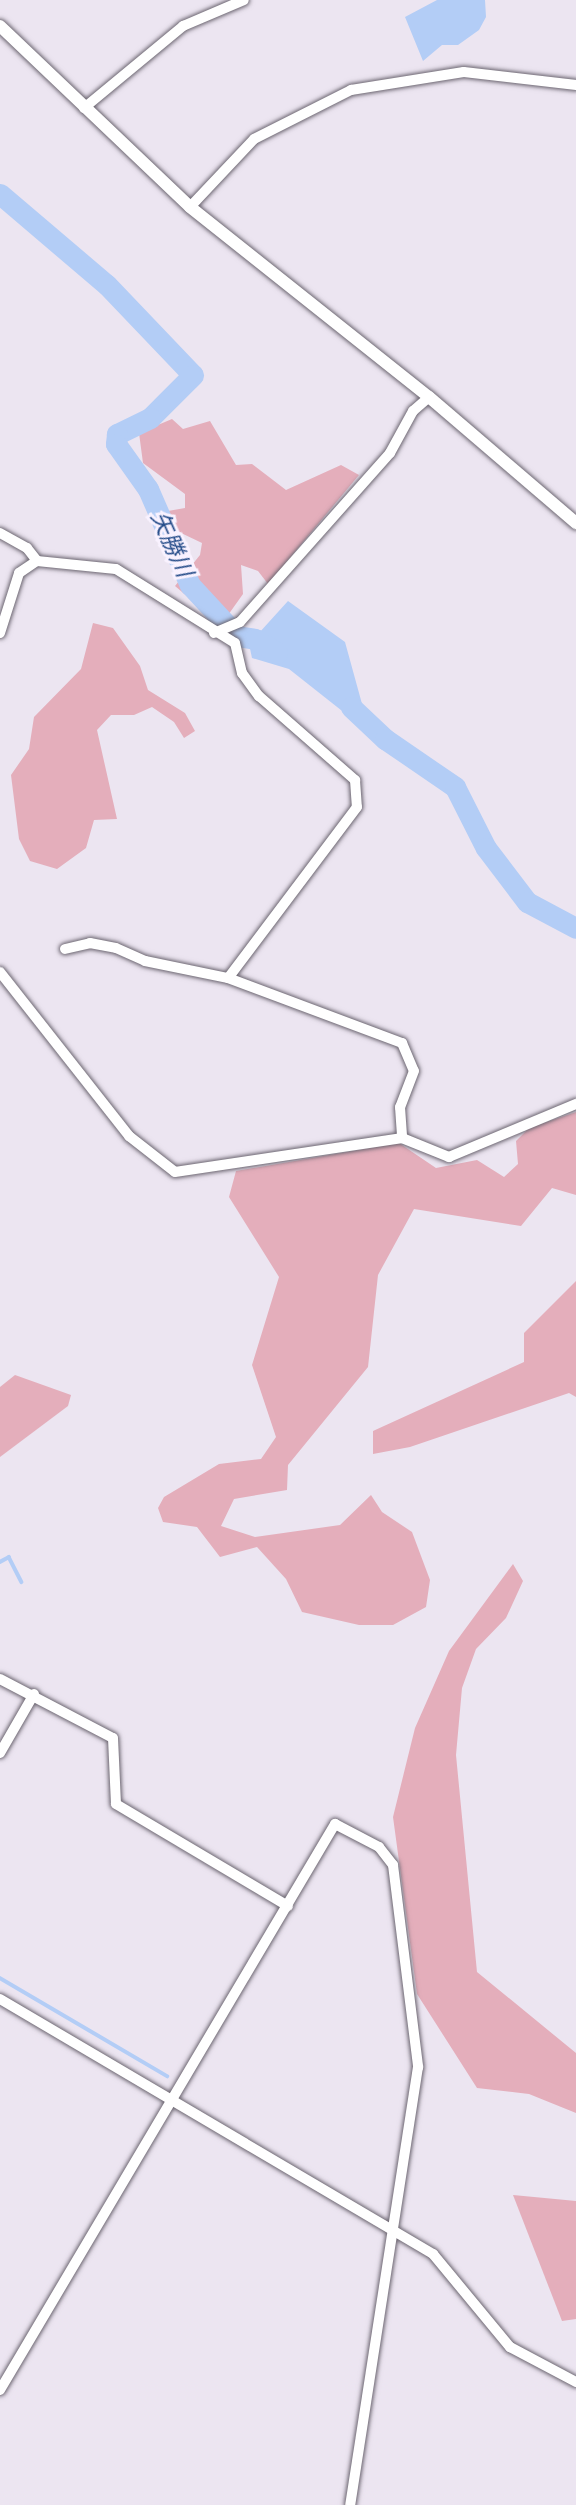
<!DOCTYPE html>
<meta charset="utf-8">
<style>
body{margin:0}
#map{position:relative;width:576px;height:2505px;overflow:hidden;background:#ece5f1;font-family:Inter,"Noto Sans JP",sans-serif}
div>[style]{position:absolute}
.green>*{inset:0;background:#e4aebb}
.water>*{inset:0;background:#b3cdf6}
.stream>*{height:3.5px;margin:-1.75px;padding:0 1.75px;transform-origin:1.75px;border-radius:1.75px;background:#b3cdf6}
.river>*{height:21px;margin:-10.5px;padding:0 10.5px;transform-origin:10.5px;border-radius:10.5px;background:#b3cdf6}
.roads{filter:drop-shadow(0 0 2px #6c6671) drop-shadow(0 0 2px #6c6671)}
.minor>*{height:10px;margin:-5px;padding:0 5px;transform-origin:5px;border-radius:5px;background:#fff}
.tertiary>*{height:12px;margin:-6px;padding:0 6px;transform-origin:6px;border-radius:6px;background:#fff}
span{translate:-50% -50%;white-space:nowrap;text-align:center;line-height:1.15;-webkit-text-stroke:6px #f9f2ff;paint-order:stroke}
.water-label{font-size:23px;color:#264d8a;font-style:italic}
</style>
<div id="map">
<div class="green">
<i style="clip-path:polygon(172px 419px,183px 429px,210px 421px,236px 465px,252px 464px,286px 490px,341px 465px,359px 475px,268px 584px,258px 571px,241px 565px,243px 594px,221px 625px,175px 586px,200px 555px,202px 543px,179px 532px,168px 511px,185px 508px,185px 494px,143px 463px,139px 433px)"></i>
<i style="clip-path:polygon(93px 623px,113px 628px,140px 666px,148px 690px,185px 713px,195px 731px,184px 738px,174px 722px,152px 707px,134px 715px,111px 715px,97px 730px,117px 819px,94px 820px,86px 848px,57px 869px,30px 861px,19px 839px,11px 775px,29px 749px,34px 717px,81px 669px)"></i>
<i style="clip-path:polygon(576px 1112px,576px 1195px,552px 1188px,521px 1226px,414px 1209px,378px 1275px,368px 1367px,288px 1465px,287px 1490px,234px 1499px,221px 1526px,255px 1537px,340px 1525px,371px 1495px,382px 1512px,412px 1532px,430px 1580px,426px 1607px,393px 1625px,359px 1625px,302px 1612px,286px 1579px,257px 1547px,220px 1557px,197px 1527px,163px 1522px,158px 1508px,164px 1497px,219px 1464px,261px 1459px,276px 1437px,252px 1365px,279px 1277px,229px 1197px,236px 1171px,399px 1143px,436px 1168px,477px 1160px,504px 1177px,518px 1164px,516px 1141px,529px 1128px)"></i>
<i style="clip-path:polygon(576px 1281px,576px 1397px,569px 1393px,410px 1447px,373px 1454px,373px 1431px,524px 1362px,524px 1333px)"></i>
<i style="clip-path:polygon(15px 1375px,71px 1395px,68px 1406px,0 1457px,0 1387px)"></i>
<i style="clip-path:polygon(513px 1564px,523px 1581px,506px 1618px,476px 1649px,462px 1688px,456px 1755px,477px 1972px,576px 2053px,576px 2113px,529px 2094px,477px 2088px,417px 1994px,393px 1817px,415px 1728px,449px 1651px)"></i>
<i style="clip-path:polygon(513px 2195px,576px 2201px,576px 2319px,562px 2321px)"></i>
</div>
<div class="water">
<i style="clip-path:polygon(437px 0,485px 0,486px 17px,479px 30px,458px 45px,442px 45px,423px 61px,405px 17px)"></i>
<i style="clip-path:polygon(288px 601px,345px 642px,370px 733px,289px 669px,252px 658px,249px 644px)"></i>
</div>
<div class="stream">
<i style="left:0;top:1562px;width:10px;rotate:-29deg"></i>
<i style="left:9px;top:1557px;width:28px;rotate:63deg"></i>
<i style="left:0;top:1978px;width:194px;rotate:30.4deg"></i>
</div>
<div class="river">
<i style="left:0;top:194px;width:140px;rotate:40.4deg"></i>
<i style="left:107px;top:285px;width:124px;rotate:46.3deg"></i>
<i style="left:193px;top:375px;width:61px;rotate:135deg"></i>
<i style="left:150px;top:418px;width:37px;rotate:154deg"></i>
<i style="left:117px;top:434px;width:10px;rotate:96deg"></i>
<i style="left:116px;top:444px;width:55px;rotate:54.6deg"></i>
<i style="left:148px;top:489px;width:105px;rotate:66.4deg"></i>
<i style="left:190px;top:585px;width:69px;rotate:47.3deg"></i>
<i style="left:237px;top:636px;width:18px;rotate:9deg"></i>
<i style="left:255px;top:639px;width:26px;rotate:32deg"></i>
<i style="left:351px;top:707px;width:47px;rotate:43.3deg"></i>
<i style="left:385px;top:739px;width:85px;rotate:34.4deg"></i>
<i style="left:455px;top:787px;width:68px;rotate:63.1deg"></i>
<i style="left:486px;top:848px;width:68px;rotate:52.8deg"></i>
<i style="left:527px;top:902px;width:55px;rotate:28deg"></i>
</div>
<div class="roads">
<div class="minor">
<i style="left:84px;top:108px;width:129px;rotate:-39.6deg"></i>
<i style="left:183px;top:26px;width:66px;rotate:-23.1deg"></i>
<i style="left:190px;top:207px;width:93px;rotate:-46.7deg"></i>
<i style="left:254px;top:139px;width:109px;rotate:-26.8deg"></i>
<i style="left:351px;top:90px;width:114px;rotate:-9.1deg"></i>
<i style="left:464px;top:72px;width:113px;rotate:6.6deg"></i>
<i style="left:0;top:533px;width:31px;rotate:29deg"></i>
<i style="left:27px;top:548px;width:16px;rotate:52deg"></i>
<i style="left:0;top:633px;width:63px;rotate:-72.4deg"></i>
<i style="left:19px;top:573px;width:22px;rotate:-34deg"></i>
<i style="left:37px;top:561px;width:79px;rotate:5.8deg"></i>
<i style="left:116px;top:569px;width:140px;rotate:31.9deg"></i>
<i style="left:235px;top:643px;width:31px;rotate:77deg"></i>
<i style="left:242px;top:673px;width:29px;rotate:54deg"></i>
<i style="left:259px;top:696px;width:128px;rotate:41.2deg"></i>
<i style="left:355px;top:780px;width:27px;rotate:86deg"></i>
<i style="left:357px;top:807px;width:214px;rotate:127deg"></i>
<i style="left:214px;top:633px;width:28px;rotate:-23deg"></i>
<i style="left:240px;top:622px;width:226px;rotate:-48.4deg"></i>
<i style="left:390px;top:453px;width:48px;rotate:-61.3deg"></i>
<i style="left:413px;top:411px;width:21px;rotate:-41deg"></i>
<i style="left:65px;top:949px;width:26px;rotate:-13deg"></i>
<i style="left:90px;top:943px;width:26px;rotate:11deg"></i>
<i style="left:116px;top:948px;width:32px;rotate:24deg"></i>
<i style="left:145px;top:961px;width:85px;rotate:11.6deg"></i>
<i style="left:228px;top:978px;width:186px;rotate:20.5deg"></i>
<i style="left:402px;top:1043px;width:30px;rotate:67deg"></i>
<i style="left:414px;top:1071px;width:39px;rotate:111deg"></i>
<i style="left:400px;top:1107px;width:31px;rotate:86deg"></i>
<i style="left:0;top:972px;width:209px;rotate:51.8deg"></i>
<i style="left:129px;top:1136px;width:58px;rotate:38deg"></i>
<i style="left:175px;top:1172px;width:230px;rotate:-8.5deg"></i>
<i style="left:402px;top:1138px;width:51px;rotate:22deg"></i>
<i style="left:449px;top:1157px;width:138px;rotate:-22.7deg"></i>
<i style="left:0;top:1679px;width:127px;rotate:27.6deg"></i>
<i style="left:113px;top:1738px;width:66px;rotate:87.4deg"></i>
<i style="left:116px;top:1804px;width:200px;rotate:30.7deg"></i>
<i style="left:0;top:1753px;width:68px;rotate:-60deg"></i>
<i style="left:0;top:1999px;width:503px;rotate:30.49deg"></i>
<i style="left:433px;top:2254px;width:121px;rotate:50.4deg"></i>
<i style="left:510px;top:2347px;width:75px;rotate:27.9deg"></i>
<i style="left:0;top:2390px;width:658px;rotate:-59.38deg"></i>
<i style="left:335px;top:1824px;width:50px;rotate:27.6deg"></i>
<i style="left:379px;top:1847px;width:23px;rotate:52deg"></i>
<i style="left:393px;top:1865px;width:204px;rotate:82.9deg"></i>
<i style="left:418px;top:2067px;width:443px;rotate:98.8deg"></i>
</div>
<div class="tertiary">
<i style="left:0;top:26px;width:262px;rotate:43.6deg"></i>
<i style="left:190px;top:207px;width:305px;rotate:38.5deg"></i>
<i style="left:429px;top:397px;width:194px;rotate:40.6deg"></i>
</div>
</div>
<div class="water-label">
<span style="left:172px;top:544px;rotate:66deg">矢勝川</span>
</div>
</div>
